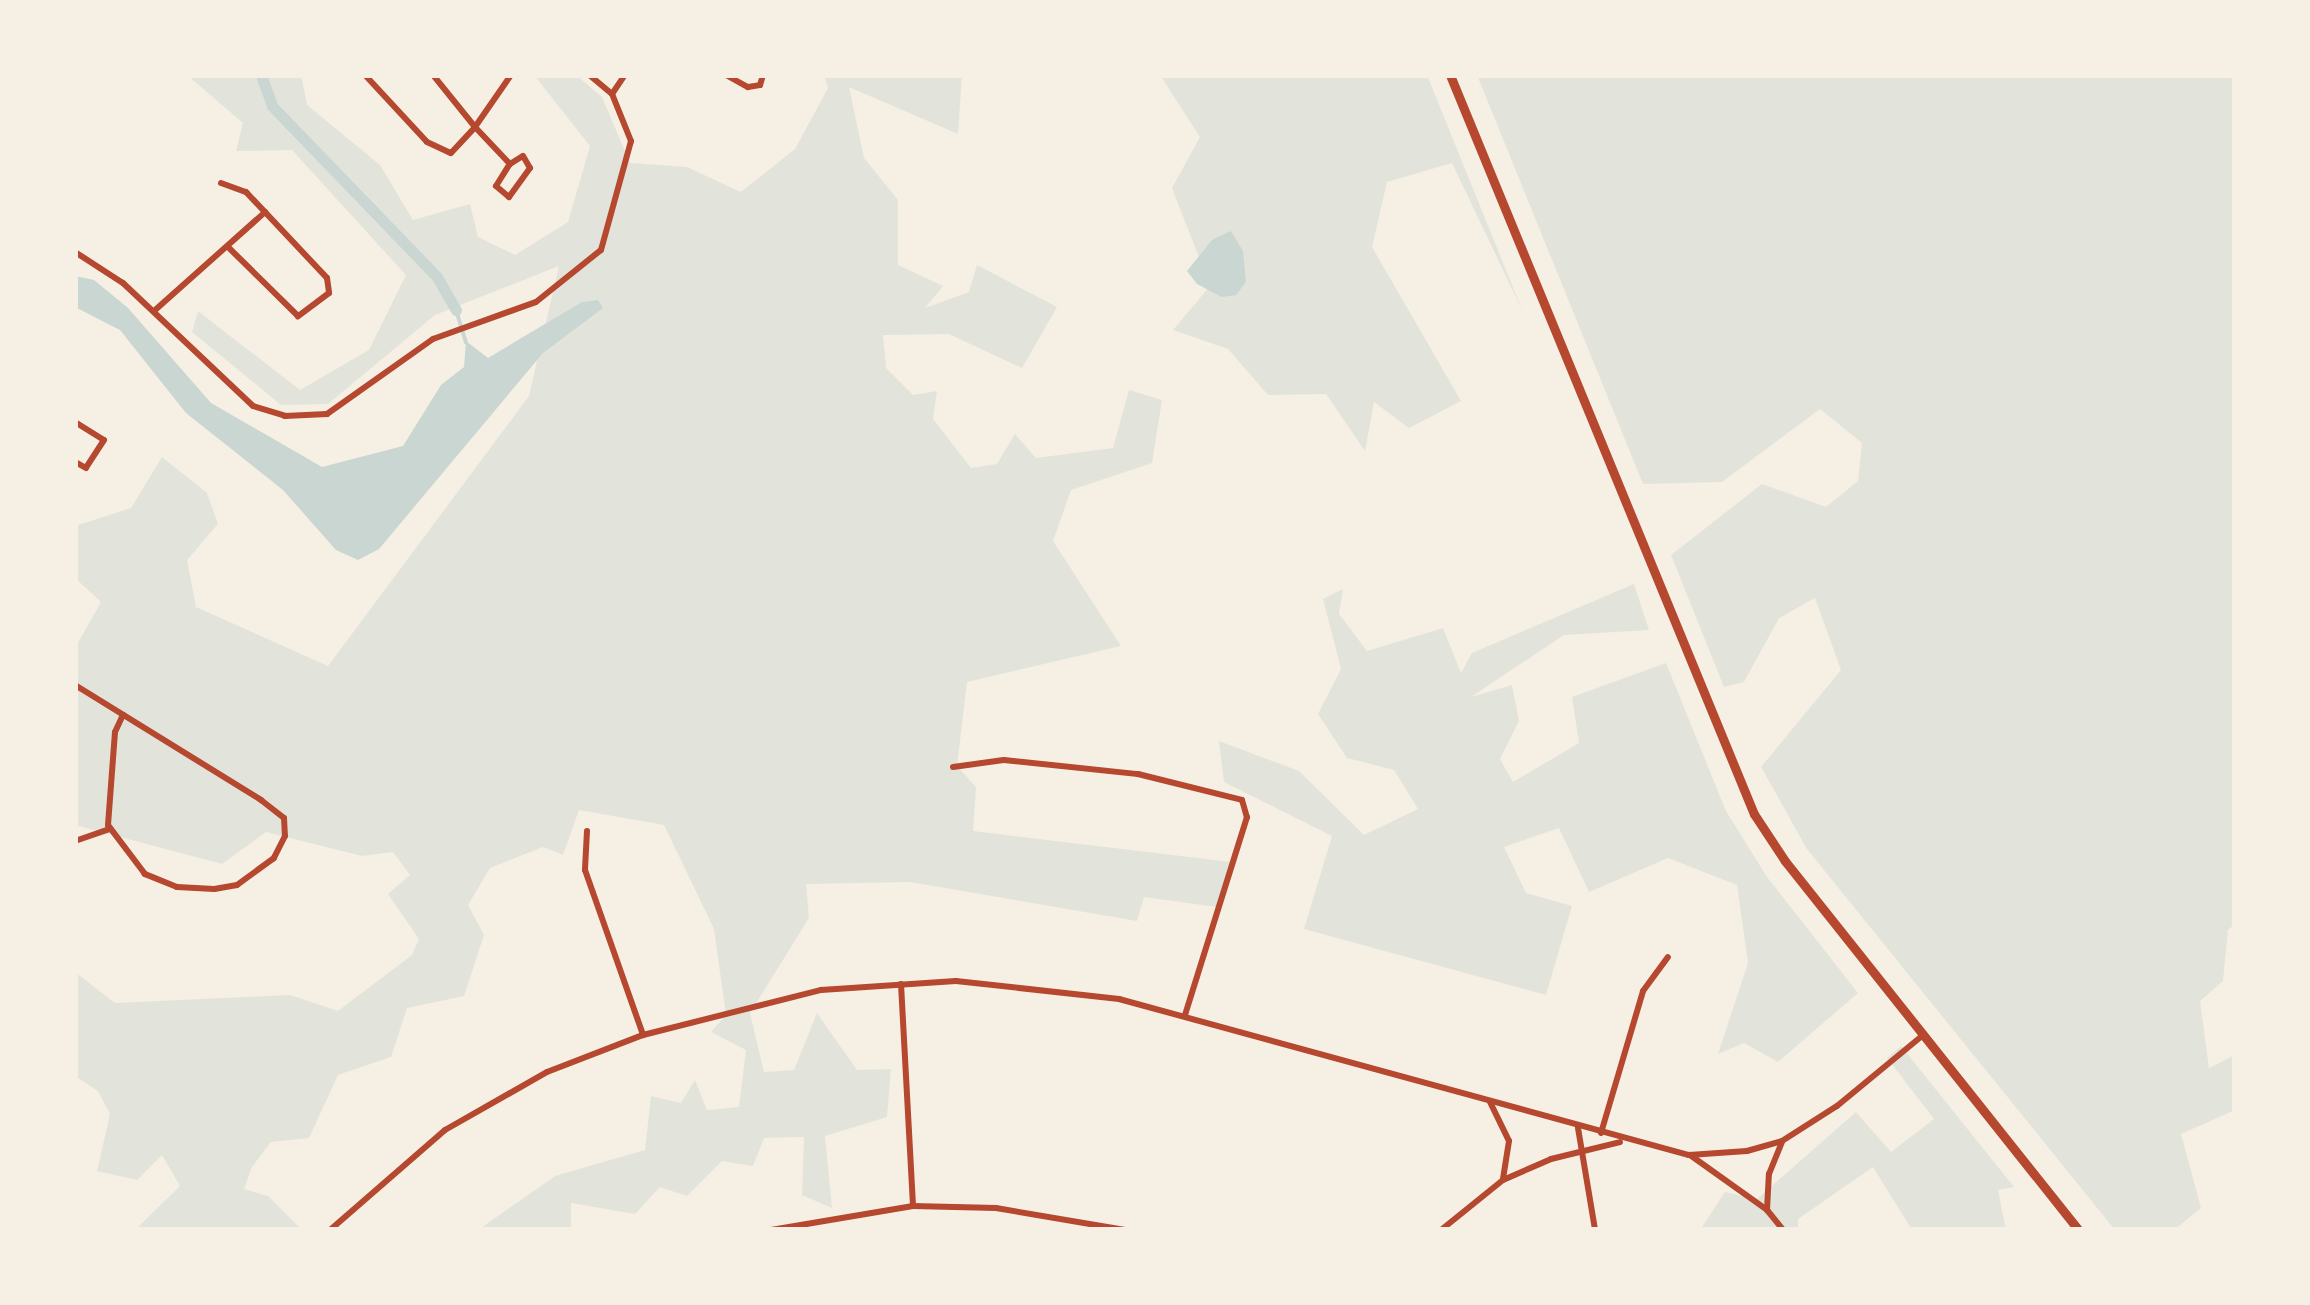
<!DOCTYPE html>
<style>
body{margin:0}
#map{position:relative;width:2310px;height:1305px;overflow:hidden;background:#f6efe4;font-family:"Noto Serif",serif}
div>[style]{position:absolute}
.green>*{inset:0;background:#e2e4dc}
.water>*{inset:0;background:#c9d6d2}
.stream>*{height:4px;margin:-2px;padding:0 2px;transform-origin:2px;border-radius:2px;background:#c9d6d2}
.canal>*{height:11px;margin:-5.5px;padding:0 5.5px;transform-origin:5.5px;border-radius:5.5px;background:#c9d6d2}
.minor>*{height:6px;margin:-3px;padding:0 3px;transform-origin:3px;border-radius:3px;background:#b5482f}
.secondary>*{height:9px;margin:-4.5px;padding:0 4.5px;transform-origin:4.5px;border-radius:4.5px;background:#b5482f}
span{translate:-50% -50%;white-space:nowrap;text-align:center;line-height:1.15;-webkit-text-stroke:10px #f6efe4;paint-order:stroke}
.frame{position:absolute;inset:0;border:78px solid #f6efe4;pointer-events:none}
</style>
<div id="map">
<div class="green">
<i style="clip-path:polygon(187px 75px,301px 75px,307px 105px,380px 165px,413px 220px,470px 204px,478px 237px,515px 255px,568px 222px,590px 146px,534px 75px,576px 75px,602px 97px,630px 163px,687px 167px,741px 192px,795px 149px,828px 88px,824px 75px,962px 75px,958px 134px,849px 87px,864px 158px,898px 200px,898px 265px,943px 286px,925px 308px,969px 292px,977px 265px,1057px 307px,1022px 368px,949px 334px,883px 335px,886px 368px,913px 395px,937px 391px,933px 419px,971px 468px,997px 464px,1015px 434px,1036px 458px,1113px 448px,1129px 390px,1162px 400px,1152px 463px,1071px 490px,1053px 541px,1121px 646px,967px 682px,957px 766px,976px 787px,973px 831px,1231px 862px,1217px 907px,1144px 897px,1137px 921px,910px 882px,806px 884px,809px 918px,750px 1013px,764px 1072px,794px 1070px,817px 1013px,857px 1070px,891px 1069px,887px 1117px,825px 1136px,832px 1208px,802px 1195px,804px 1137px,764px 1138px,753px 1166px,722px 1161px,687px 1196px,660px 1187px,635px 1214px,571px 1203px,571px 1230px,478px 1230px,555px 1176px,645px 1150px,651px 1096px,681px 1103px,695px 1080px,707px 1110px,739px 1107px,746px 1050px,711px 1032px,726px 1015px,714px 929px,664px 825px,579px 810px,563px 855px,543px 847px,490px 868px,468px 905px,484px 935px,464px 996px,407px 1008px,391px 1057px,338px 1075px,309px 1138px,271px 1142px,252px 1167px,244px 1189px,268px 1196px,302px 1230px,135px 1230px,180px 1186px,162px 1155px,137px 1180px,97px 1171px,110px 1114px,98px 1091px,75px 1076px,75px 972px,115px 1003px,290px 995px,338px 1011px,412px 955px,419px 939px,388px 894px,410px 875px,393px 852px,362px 856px,266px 832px,222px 864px,75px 825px,75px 648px,101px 602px,75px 578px,75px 526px,131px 508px,162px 457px,207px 493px,218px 524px,187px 560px,196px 607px,328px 666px,529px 396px,559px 266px,435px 315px,328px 404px,281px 405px,192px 332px,198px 311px,300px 390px,369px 350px,406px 275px,292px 150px,236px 151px,243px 123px)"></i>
<i style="clip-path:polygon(1160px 75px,1427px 75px,1523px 312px,1452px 163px,1387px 182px,1372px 247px,1461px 401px,1409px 428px,1374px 402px,1365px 451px,1326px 394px,1268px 395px,1228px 349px,1173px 330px,1210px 286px,1172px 188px,1200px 137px)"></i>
<i style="clip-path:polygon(1477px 75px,2235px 75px,2235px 924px,2228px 930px,2223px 981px,2200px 1001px,2209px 1068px,2235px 1055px,2235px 1110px,2181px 1134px,2201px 1208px,2174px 1230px,2115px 1230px,1807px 849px,1761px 767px,1841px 670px,1815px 598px,1779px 618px,1744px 682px,1724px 687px,1671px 555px,1762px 484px,1826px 507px,1858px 481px,1862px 443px,1820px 409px,1722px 482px,1643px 484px)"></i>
<i style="clip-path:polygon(1634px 584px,1649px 630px,1564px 635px,1471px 697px,1512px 685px,1519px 721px,1500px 759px,1513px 782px,1579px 743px,1572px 697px,1666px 663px,1726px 811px,1767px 877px,1858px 993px,1778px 1062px,1744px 1043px,1718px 1054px,1748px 963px,1737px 885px,1668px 858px,1589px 892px,1559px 828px,1504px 847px,1526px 893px,1572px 906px,1546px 995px,1304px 929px,1332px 836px,1224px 782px,1219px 741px,1299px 771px,1364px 835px,1418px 809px,1394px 770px,1347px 758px,1318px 714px,1341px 669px,1323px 599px,1343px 589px,1339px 614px,1367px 651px,1443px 628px,1461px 673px,1472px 653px)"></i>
<i style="clip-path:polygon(1901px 1046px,2014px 1187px,1998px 1190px,2006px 1230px,1912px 1230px,1873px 1167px,1798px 1219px,1798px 1230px,1700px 1230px,1725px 1192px,1757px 1199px,1856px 1112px,1891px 1152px,1934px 1119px,1887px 1058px)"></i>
</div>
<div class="water">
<i style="clip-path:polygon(1231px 231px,1243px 251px,1246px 282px,1236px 295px,1222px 297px,1197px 284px,1187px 271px,1212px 240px)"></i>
<i style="clip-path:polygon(75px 276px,94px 280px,128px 308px,211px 403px,322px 467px,403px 446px,441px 385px,464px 367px,466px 341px,488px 358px,582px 302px,598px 300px,603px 308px,543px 353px,379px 549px,358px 560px,336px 550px,283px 490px,186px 413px,120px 330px,75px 307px)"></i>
</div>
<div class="stream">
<i style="left:456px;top:310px;width:34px;rotate:73deg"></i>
</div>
<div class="canal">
<i style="left:261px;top:75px;width:33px;rotate:70deg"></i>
<i style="left:272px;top:106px;width:238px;rotate:46deg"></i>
<i style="left:437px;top:277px;width:38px;rotate:60deg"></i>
</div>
<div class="minor">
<i style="left:365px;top:75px;width:91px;rotate:47.2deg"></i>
<i style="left:427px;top:142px;width:26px;rotate:25deg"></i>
<i style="left:451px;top:153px;width:35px;rotate:-47deg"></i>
<i style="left:475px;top:127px;width:67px;rotate:-128.9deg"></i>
<i style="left:726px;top:75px;width:25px;rotate:29deg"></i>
<i style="left:748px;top:87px;width:12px;rotate:-9deg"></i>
<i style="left:760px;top:85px;width:10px;rotate:-73deg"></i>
<i style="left:612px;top:94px;width:23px;rotate:-56deg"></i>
<i style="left:510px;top:164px;width:15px;rotate:-32deg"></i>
<i style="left:523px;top:156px;width:14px;rotate:60deg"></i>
<i style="left:530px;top:168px;width:36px;rotate:126deg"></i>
<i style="left:509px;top:197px;width:17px;rotate:-140deg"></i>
<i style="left:496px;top:186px;width:26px;rotate:-58deg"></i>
<i style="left:510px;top:164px;width:51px;rotate:-133.4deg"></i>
<i style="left:475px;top:127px;width:63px;rotate:-55.3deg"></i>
<i style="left:221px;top:183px;width:27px;rotate:20deg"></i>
<i style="left:246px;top:192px;width:118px;rotate:46.7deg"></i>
<i style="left:327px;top:278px;width:15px;rotate:82deg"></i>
<i style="left:329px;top:293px;width:39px;rotate:143deg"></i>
<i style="left:298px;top:316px;width:97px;rotate:-135.4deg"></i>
<i style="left:75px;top:252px;width:57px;rotate:32.9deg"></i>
<i style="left:123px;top:283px;width:179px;rotate:43.4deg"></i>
<i style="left:253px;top:406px;width:34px;rotate:17deg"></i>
<i style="left:285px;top:416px;width:42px;rotate:-2.7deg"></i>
<i style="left:327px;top:414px;width:130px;rotate:-35.3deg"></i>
<i style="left:433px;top:339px;width:109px;rotate:-19.8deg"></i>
<i style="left:536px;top:302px;width:83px;rotate:-38.7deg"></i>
<i style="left:601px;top:250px;width:113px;rotate:-74.6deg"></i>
<i style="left:631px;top:141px;width:51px;rotate:-112deg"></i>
<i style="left:612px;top:94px;width:30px;rotate:-140deg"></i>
<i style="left:154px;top:311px;width:149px;rotate:-41.7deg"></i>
<i style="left:75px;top:422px;width:34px;rotate:32deg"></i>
<i style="left:104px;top:440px;width:33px;rotate:123deg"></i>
<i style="left:86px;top:468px;width:13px;rotate:-151deg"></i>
<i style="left:75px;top:685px;width:219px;rotate:31.7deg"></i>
<i style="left:261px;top:800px;width:29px;rotate:38deg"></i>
<i style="left:284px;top:818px;width:18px;rotate:87deg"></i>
<i style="left:285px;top:836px;width:25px;rotate:117deg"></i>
<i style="left:274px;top:858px;width:46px;rotate:143.9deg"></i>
<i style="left:237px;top:885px;width:23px;rotate:170deg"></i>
<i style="left:214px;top:889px;width:37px;rotate:-177deg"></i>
<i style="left:177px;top:887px;width:35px;rotate:-158deg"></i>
<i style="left:145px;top:874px;width:61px;rotate:-127.1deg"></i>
<i style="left:108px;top:825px;width:93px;rotate:-85.7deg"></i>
<i style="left:115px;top:732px;width:19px;rotate:-65deg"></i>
<i style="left:953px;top:767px;width:51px;rotate:-7.8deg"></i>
<i style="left:1004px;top:760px;width:135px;rotate:6deg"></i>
<i style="left:1138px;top:774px;width:107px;rotate:14deg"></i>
<i style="left:1242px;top:800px;width:18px;rotate:74deg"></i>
<i style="left:1247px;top:817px;width:207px;rotate:107.4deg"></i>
<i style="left:587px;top:831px;width:39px;rotate:93deg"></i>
<i style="left:585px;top:870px;width:175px;rotate:70.6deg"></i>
<i style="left:75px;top:841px;width:37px;rotate:-19deg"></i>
<i style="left:901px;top:984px;width:222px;rotate:86.9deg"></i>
<i style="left:1490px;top:1102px;width:43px;rotate:64deg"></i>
<i style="left:1509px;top:1141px;width:38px;rotate:99deg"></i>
<i style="left:1578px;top:1128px;width:103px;rotate:80.5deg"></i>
<i style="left:1601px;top:1133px;width:148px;rotate:-73.5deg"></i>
<i style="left:1643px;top:991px;width:42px;rotate:-53.7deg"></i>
<i style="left:1690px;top:1155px;width:95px;rotate:35.5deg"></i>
<i style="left:1767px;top:1210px;width:36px;rotate:-87deg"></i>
<i style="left:1769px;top:1174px;width:35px;rotate:-68deg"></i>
<i style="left:1767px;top:1210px;width:26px;rotate:51deg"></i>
<i style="left:330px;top:1230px;width:152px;rotate:-41deg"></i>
<i style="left:445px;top:1130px;width:117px;rotate:-29.6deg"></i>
<i style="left:547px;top:1072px;width:103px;rotate:-21.1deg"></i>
<i style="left:643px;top:1035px;width:184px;rotate:-14.2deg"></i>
<i style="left:821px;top:990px;width:135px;rotate:-3.8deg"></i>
<i style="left:956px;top:981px;width:164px;rotate:6.3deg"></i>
<i style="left:1119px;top:999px;width:591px;rotate:15.31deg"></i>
<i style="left:1689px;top:1155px;width:58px;rotate:-3.9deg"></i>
<i style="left:1747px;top:1151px;width:36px;rotate:-16deg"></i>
<i style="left:1782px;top:1141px;width:65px;rotate:-32.5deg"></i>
<i style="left:1837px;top:1106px;width:112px;rotate:-39.5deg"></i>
<i style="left:771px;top:1230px;width:144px;rotate:-9.6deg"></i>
<i style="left:913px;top:1206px;width:83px;rotate:1.4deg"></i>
<i style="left:996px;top:1208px;width:131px;rotate:9.7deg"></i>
<i style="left:1441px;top:1230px;width:80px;rotate:-38.9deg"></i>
<i style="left:1503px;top:1180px;width:52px;rotate:-23.6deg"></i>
<i style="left:1551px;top:1159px;width:71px;rotate:-13.8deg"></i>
</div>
<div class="secondary">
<i style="left:1450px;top:75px;width:799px;rotate:67.64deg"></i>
<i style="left:1754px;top:814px;width:56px;rotate:56.6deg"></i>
<i style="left:1785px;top:861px;width:472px;rotate:51.5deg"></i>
</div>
<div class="frame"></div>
</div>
